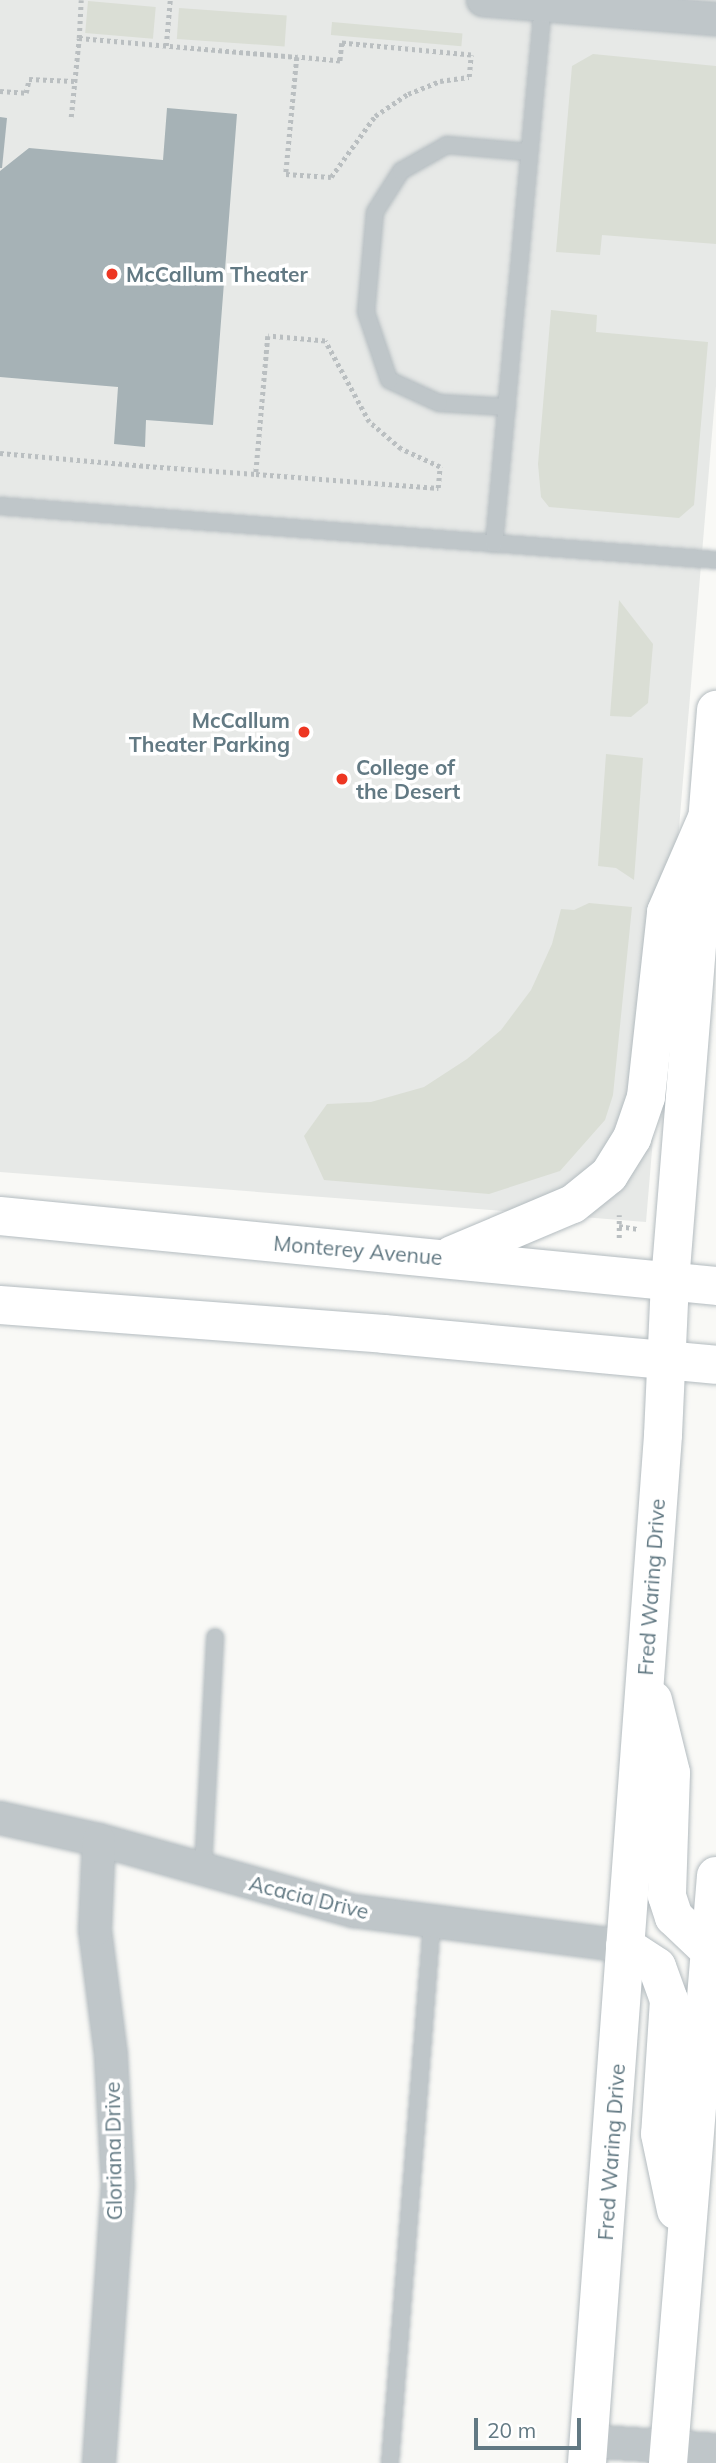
<!DOCTYPE html>
<style>
body{margin:0}
#map{position:relative;width:716px;height:2463px;overflow:hidden;background:#f9f9f6;font-family:Mulish,sans-serif}
div>[style]{position:absolute}
.built>*{inset:0;background:#e7e9e7}
.green>*{inset:0;background:#daded5;transform-origin:0 0}
.building>*{inset:0;background:#a6b2b6}
.path>*{height:4.5px;margin-top:-2.25px;transform-origin:0;background:repeating-linear-gradient(90deg,#babfc1 0 3.5px,transparent 0 7px)}
.roads{filter:drop-shadow(0 0 2px #b4bcc0) drop-shadow(0 0 2px #b4bcc0)}
.service>*{height:16px;margin:-8px;padding:0 8px;transform-origin:8px;border-radius:8px;background:#bfc6c9}
.minor>*{height:32px;margin:-16px;padding:0 16px;transform-origin:16px;border-radius:16px;background:#bfc6c9}
.secondary>*{height:38px;margin:-19px;padding:0 19px;transform-origin:19px;border-radius:19px;background:#fff}
.primary>*{height:38px;margin:-19px;padding:0 19px;transform-origin:19px;border-radius:19px;background:#fff}
.dots>*{width:19px;height:19px;translate:-50% -50%;box-sizing:border-box;border:4px solid #fff;border-radius:50%}
span{translate:-50% -50%;white-space:nowrap;text-align:center;line-height:1.15;-webkit-text-stroke:7px #fff;paint-order:stroke}
.poi-label{font-size:21px;color:#627983;font-weight:700}
.left{translate:0 -50%;text-align:left}
.right{translate:-100% -50%;text-align:right}
.street-label{font-size:21px;color:#627983}
.scale{position:absolute;left:474px;top:2418px;width:107px;height:32px;box-sizing:border-box;border:4px solid #627983;border-top:0;padding-left:9px;font-size:21px;line-height:24px;white-space:nowrap;color:#627983;-webkit-text-stroke:5px #fff;paint-order:stroke}
</style>
<div id="map">
<div class="built">
<i style="clip-path:polygon(0 0,716px 0,716px 386px,646px 1222px,0 1172px)"></i>
</div>
<div class="green">
<i style="left:88px;top:1px;width:68px;height:32px;rotate:5deg"></i>
<i style="left:179px;top:8px;width:108px;height:31px;rotate:4deg"></i>
<i style="left:332px;top:22px;width:131px;height:13px;rotate:5deg"></i>
<i style="clip-path:polygon(593px 54px,716px 66px,716px 244px,602px 235px,600px 255px,556px 252px,572px 66px)"></i>
<i style="clip-path:polygon(551px 310px,597px 315px,596px 332px,708px 342px,694px 505px,679px 518px,549px 507px,541px 497px,538px 464px)"></i>
<i style="clip-path:polygon(619px 600px,653px 644px,648px 703px,631px 717px,610px 716px)"></i>
<i style="clip-path:polygon(606px 754px,643px 758px,634px 880px,616px 868px,598px 866px)"></i>
<i style="clip-path:polygon(589px 903px,632px 907px,613px 1095px,605px 1120px,560px 1171px,489px 1194px,324px 1180px,304px 1136px,327px 1104px,371px 1102px,424px 1087px,467px 1059px,501px 1030px,531px 990px,552px 944px,561px 909px,574px 910px)"></i>
</div>
<div class="building">
<i style="clip-path:polygon(167px 108px,237px 114px,213px 425px,146px 420px,145px 447px,114px 444px,118px 387px,0 377px,0 171px,29px 148px,163px 160px)"></i>
<i style="clip-path:polygon(0 117px,7px 118px,2px 168px,0 168px)"></i>
</div>
<div class="path">
<i style="left:79px;top:38px;width:38px;rotate:-87deg"></i>
<i style="left:166px;top:46px;width:46px;rotate:-85deg"></i>
<i style="left:0;top:91px;width:26px;rotate:4deg"></i>
<i style="left:26px;top:93px;width:14px;rotate:-78deg"></i>
<i style="left:29px;top:79px;width:45px;rotate:2.5deg"></i>
<i style="left:71px;top:117px;width:79px;rotate:-84.2deg"></i>
<i style="left:79px;top:38px;width:219px;rotate:5deg"></i>
<i style="left:297px;top:57px;width:118px;rotate:95.4deg"></i>
<i style="left:286px;top:174px;width:45px;rotate:3.8deg"></i>
<i style="left:331px;top:177px;width:75px;rotate:-54.2deg"></i>
<i style="left:375px;top:116px;width:40px;rotate:-34deg"></i>
<i style="left:408px;top:94px;width:35px;rotate:-22deg"></i>
<i style="left:440px;top:81px;width:29px;rotate:-8deg"></i>
<i style="left:469px;top:77px;width:22px;rotate:-85deg"></i>
<i style="left:471px;top:55px;width:130px;rotate:-174.7deg"></i>
<i style="left:342px;top:43px;width:18px;rotate:96deg"></i>
<i style="left:340px;top:61px;width:43px;rotate:-174.7deg"></i>
<i style="left:0;top:453px;width:147px;rotate:5.1deg"></i>
<i style="left:146px;top:466px;width:110px;rotate:4.2deg"></i>
<i style="left:256px;top:474px;width:183px;rotate:4.4deg"></i>
<i style="left:438px;top:488px;width:21px;rotate:-85deg"></i>
<i style="left:440px;top:467px;width:43px;rotate:-155.2deg"></i>
<i style="left:401px;top:449px;width:42px;rotate:-139.8deg"></i>
<i style="left:369px;top:422px;width:92px;rotate:-118.5deg"></i>
<i style="left:325px;top:341px;width:57px;rotate:-175deg"></i>
<i style="left:268px;top:336px;width:139px;rotate:95deg"></i>
<i style="left:619px;top:1226px;width:20px;rotate:9deg"></i>
<i style="left:619px;top:1238px;width:23px;rotate:-90deg"></i>
</div>
<div class="roads">
<div class="service">
<i style="left:507px;top:407px;width:68px;rotate:-176.6deg"></i>
<i style="left:439px;top:403px;width:55px;rotate:-155.3deg"></i>
<i style="left:389px;top:380px;width:72px;rotate:-108.7deg"></i>
<i style="left:366px;top:312px;width:100px;rotate:-84.9deg"></i>
<i style="left:375px;top:212px;width:49px;rotate:-57.6deg"></i>
<i style="left:401px;top:171px;width:53px;rotate:-29.5deg"></i>
<i style="left:447px;top:145px;width:82px;rotate:4.9deg"></i>
<i style="left:0;top:506px;width:718px;rotate:4.31deg"></i>
<i style="left:494px;top:544px;width:541px;rotate:-84.81deg"></i>
<i style="left:203px;top:1869px;width:232px;rotate:-87deg"></i>
<i style="left:390px;top:2463px;width:543px;rotate:-85.56deg"></i>
</div>
<div class="minor">
<i style="left:483px;top:0;width:234px;rotate:4.7deg"></i>
<i style="left:0;top:1818px;width:101px;rotate:12.5deg"></i>
<i style="left:99px;top:1840px;width:265px;rotate:15.6deg"></i>
<i style="left:354px;top:1911px;width:273px;rotate:7.4deg"></i>
<i style="left:588px;top:2441px;width:128px;rotate:4deg"></i>
<i style="left:99px;top:2463px;width:278px;rotate:-86.1deg"></i>
<i style="left:118px;top:2186px;width:131px;rotate:-93.1deg"></i>
<i style="left:111px;top:2055px;width:126px;rotate:-97.3deg"></i>
<i style="left:95px;top:1930px;width:90px;rotate:-87.5deg"></i>
</div>
<div class="secondary">
<i style="left:653px;top:1700px;width:75px;rotate:76.1deg"></i>
<i style="left:671px;top:1773px;width:123px;rotate:91.9deg"></i>
<i style="left:667px;top:1896px;width:22px;rotate:72deg"></i>
<i style="left:674px;top:1917px;width:50px;rotate:43.4deg"></i>
<i style="left:625px;top:1946px;width:38px;rotate:33deg"></i>
<i style="left:657px;top:1967px;width:35px;rotate:70deg"></i>
<i style="left:669px;top:2000px;width:134px;rotate:93.8deg"></i>
<i style="left:660px;top:2134px;width:78px;rotate:78.1deg"></i>
<i style="left:587px;top:2463px;width:1031px;rotate:-85.77deg"></i>
<i style="left:663px;top:1435px;width:153px;rotate:-87.4deg"></i>
<i style="left:670px;top:1282px;width:574px;rotate:-85.4deg"></i>
<i style="left:668px;top:2463px;width:589px;rotate:-85.33deg"></i>
</div>
<div class="primary">
<i style="left:0;top:1216px;width:719px;rotate:5.58deg"></i>
<i style="left:452px;top:1255px;width:131px;rotate:-22.9deg"></i>
<i style="left:573px;top:1204px;width:46px;rotate:-38.9deg"></i>
<i style="left:609px;top:1175px;width:44px;rotate:-58.1deg"></i>
<i style="left:632px;top:1138px;width:43px;rotate:-71.1deg"></i>
<i style="left:646px;top:1097px;width:186px;rotate:-83.8deg"></i>
<i style="left:666px;top:912px;width:100px;rotate:-66.5deg"></i>
<i style="left:0;top:1305px;width:385px;rotate:4.3deg"></i>
<i style="left:384px;top:1334px;width:333px;rotate:5.3deg"></i>
</div>
</div>
<div class="dots">
<i style="left:112px;top:274px;background:#ed3622"></i>
<i style="left:304px;top:732px;background:#ed3622"></i>
<i style="left:342px;top:779px;background:#ed3622"></i>
</div>
<div class="poi-label">
<span class="left" style="left:126px;top:274px">McCallum Theater</span>
<span class="right" style="left:290px;top:732px">McCallum<br>Theater Parking</span>
<span class="left" style="left:356px;top:779px">College of<br>the Desert</span>
</div>
<div class="street-label">
<span style="left:358px;top:1250px;rotate:5deg">Monterey Avenue</span>
<span style="left:651px;top:1587px;rotate:-86deg">Fred Waring Drive</span>
<span style="left:309px;top:1897px;rotate:14deg">Acacia Drive</span>
<span style="left:113px;top:2151px;rotate:-91deg">Gloriana Drive</span>
<span style="left:611px;top:2152px;rotate:-86deg">Fred Waring Drive</span>
</div>
<div class="scale">20 m</div>
</div>
